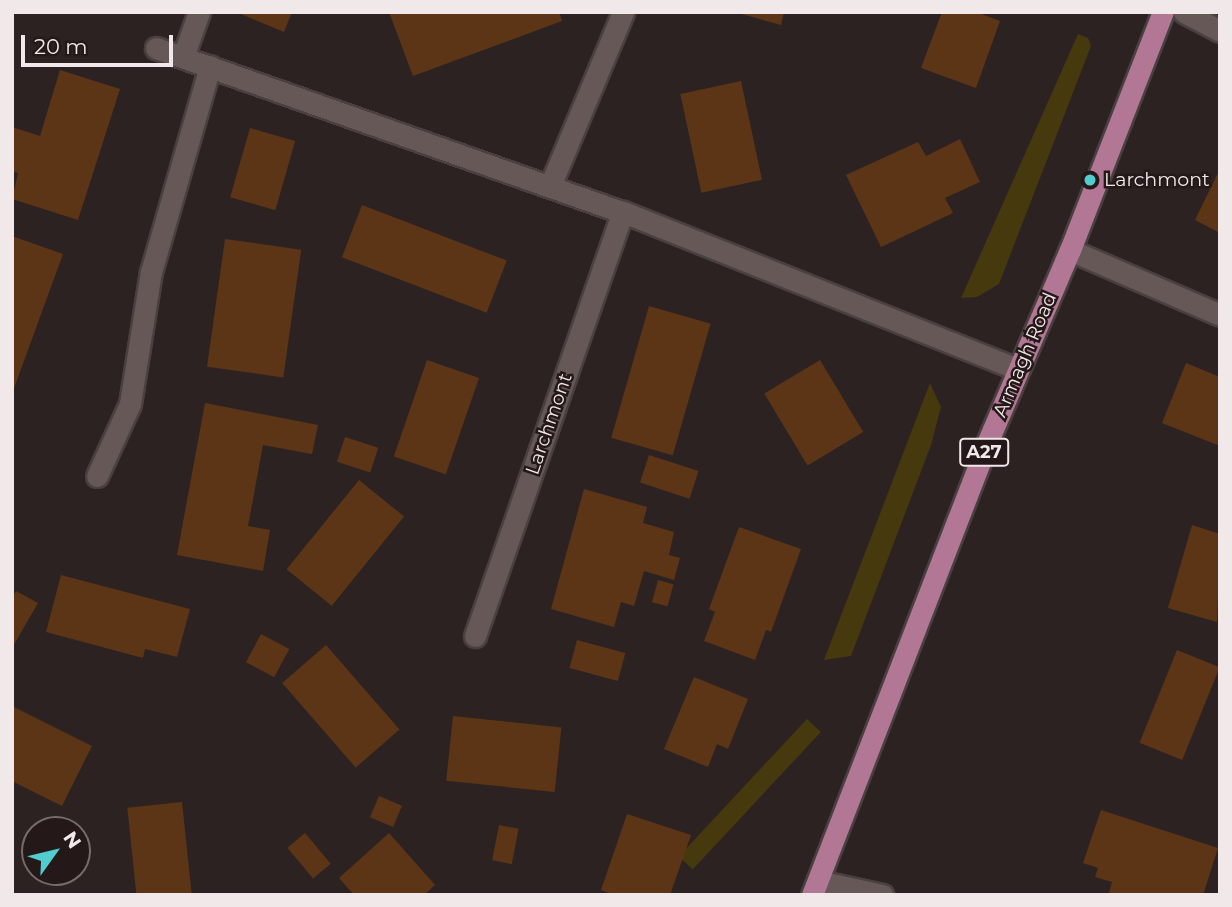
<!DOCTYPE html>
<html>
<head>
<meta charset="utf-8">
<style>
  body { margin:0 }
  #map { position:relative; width:1232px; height:907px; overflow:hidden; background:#2d2222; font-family:Montserrat,sans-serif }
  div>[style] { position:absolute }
  .green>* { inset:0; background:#46390d; transform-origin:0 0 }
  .building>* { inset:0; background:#5c3516; transform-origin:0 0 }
  .roads { filter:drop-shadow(2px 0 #4a4040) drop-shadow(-2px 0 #4a4040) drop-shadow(0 2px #4a4040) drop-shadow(0 -2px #4a4040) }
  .lane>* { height:21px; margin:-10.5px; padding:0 10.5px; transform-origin:10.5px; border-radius:10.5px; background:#655857 }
  .street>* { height:21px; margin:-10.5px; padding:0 10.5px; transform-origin:10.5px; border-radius:10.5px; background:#655857 }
  .primary>* { height:21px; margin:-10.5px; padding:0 10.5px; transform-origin:10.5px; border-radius:10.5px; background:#b27794 }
  .dots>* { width:19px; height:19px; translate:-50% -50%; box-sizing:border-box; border:4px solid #241918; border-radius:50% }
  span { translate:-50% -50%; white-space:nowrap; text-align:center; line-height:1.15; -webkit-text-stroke:5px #241918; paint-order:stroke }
  .shield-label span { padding:2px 5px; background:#241918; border:2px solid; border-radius:5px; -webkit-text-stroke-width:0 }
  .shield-label { font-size:18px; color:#f1e9e9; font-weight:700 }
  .poi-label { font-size:19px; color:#f1e9e9 }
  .left { translate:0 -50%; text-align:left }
  .street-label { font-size:19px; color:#f1e9e9 }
  .frame { position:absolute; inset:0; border:14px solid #f1e9e9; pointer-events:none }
  .north { position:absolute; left:21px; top:816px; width:70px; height:70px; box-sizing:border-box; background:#241918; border:2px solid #766c6c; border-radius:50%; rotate:56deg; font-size:19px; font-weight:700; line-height:28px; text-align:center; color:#f1e9e9 }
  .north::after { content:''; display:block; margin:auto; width:24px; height:32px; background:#52cdcd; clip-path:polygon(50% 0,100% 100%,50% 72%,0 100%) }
  .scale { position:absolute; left:21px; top:35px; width:152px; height:32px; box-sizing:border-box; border:4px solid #f1e9e9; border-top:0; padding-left:9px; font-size:21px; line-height:24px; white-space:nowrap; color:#f1e9e9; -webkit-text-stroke:5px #241918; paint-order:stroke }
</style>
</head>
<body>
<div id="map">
  <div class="green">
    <div style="clip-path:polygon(1078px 34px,1088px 38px,1091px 46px,999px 284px,977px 297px,961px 298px)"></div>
    <div style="clip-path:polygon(930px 383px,941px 407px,931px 445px,851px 656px,824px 660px)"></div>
    <div style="left:807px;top:719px;width:19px;height:188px;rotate:43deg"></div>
  </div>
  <div class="building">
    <div style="clip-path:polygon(236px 12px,292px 12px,284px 32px)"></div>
    <div style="clip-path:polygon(389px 12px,559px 12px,562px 21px,413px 76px)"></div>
    <div style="clip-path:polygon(734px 12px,784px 12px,781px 25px)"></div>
    <div style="clip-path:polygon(942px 12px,976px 12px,1000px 21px,976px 88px,921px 68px)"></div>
    <div style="clip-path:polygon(60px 70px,120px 89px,78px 220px,12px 199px,18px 173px,12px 171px,12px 127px,40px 136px)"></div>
    <div style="left:741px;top:81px;width:101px;height:62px;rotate:78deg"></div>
    <div style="left:250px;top:128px;width:47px;height:72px;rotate:16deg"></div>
    <div style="clip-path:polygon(960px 139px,980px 182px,945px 198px,953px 213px,881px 247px,846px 175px,918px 142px,926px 156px)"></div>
    <div style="clip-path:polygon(1220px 169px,1220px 233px,1195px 220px)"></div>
    <div style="left:362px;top:205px;width:155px;height:56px;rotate:21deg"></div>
    <div style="clip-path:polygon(12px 236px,63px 254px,13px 391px,12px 391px)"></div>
    <div style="left:225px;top:239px;width:77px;height:129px;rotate:8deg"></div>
    <div style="left:649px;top:306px;width:64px;height:137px;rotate:16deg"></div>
    <div style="left:427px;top:360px;width:55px;height:102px;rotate:19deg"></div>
    <div style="left:820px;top:360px;width:84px;height:65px;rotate:59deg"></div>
    <div style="clip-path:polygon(1186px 363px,1220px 377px,1220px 446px,1162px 423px)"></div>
    <div style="clip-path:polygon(205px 403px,318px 425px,312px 454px,263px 445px,248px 526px,270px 530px,263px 571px,177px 555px)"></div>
    <div style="left:345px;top:437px;width:35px;height:26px;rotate:18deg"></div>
    <div style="left:649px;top:455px;width:52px;height:29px;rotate:18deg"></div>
    <div style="left:359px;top:480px;width:58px;height:115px;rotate:39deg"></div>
    <div style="clip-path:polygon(584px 489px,647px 507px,643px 523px,674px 532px,669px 555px,680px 558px,674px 580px,644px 571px,634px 606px,621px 602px,614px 627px,551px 609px)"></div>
    <div style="clip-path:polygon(1192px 525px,1220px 534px,1217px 622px,1168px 608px)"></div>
    <div style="clip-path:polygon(739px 527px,801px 549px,771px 632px,766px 630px,755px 660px,704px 641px,715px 612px,709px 609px)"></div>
    <div style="clip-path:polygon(61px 575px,190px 609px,177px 657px,145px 649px,143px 658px,46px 632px)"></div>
    <div style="left:658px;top:580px;width:16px;height:23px;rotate:15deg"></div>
    <div style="clip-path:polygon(16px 591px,38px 603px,12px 648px,12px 598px)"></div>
    <div style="left:261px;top:634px;width:32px;height:32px;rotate:28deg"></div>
    <div style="left:577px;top:640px;width:50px;height:29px;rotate:15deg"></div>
    <div style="left:326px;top:645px;width:112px;height:58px;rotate:49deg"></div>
    <div style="left:1177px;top:650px;width:46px;height:100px;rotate:22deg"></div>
    <div style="clip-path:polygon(694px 677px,748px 699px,728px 749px,717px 744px,708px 767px,664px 749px)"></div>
    <div style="clip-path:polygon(12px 706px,92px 746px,62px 806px,12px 781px)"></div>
    <div style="left:453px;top:716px;width:109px;height:65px;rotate:6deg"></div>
    <div style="left:379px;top:796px;width:25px;height:23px;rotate:23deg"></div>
    <div style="left:182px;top:802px;width:93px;height:55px;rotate:84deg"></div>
    <div style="clip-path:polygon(1101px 810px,1218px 848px,1203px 895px,1109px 893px,1112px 882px,1095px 877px,1098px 868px,1083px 863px)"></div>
    <div style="clip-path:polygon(627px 814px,691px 835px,670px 895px,614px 895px,601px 890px)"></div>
    <div style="left:499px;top:825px;width:20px;height:36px;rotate:11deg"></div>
    <div style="left:305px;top:833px;width:40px;height:23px;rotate:50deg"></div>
    <div style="clip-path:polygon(389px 833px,435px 885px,424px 895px,354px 895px,339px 878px)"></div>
  </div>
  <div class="roads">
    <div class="lane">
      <div style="left:1184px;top:12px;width:41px;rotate:27.8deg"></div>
      <div style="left:818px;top:881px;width:66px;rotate:12.3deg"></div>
    </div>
    <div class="street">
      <div style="left:156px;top:48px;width:495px;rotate:19.4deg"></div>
      <div style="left:623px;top:212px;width:424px;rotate:21.7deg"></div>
      <div style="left:183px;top:57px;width:48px;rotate:-70.4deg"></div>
      <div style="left:550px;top:186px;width:189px;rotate:-67.2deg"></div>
      <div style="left:1070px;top:250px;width:163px;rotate:23.4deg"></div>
      <div style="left:97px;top:476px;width:79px;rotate:-65.4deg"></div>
      <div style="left:130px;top:404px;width:134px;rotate:-81deg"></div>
      <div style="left:151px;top:272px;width:214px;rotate:-74deg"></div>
      <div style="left:475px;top:636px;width:449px;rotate:-70.8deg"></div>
    </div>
    <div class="primary">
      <div style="left:812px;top:895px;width:487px;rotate:-68.8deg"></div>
      <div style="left:988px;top:441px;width:208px;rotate:-66.8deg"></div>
      <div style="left:1070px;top:250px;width:256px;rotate:-68.7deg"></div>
    </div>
  </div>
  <div class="dots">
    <div style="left:1090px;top:180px;background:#52cdcd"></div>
  </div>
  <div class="shield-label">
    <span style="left:984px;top:452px">A27</span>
  </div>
  <div class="poi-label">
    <span class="left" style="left:1104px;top:180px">Larchmont</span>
  </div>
  <div class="street-label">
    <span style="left:1025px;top:355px;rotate:-67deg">Armagh Road</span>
    <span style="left:549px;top:424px;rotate:-71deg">Larchmont</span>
  </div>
  <div class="frame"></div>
  <div class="north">N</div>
  <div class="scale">20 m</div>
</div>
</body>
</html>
